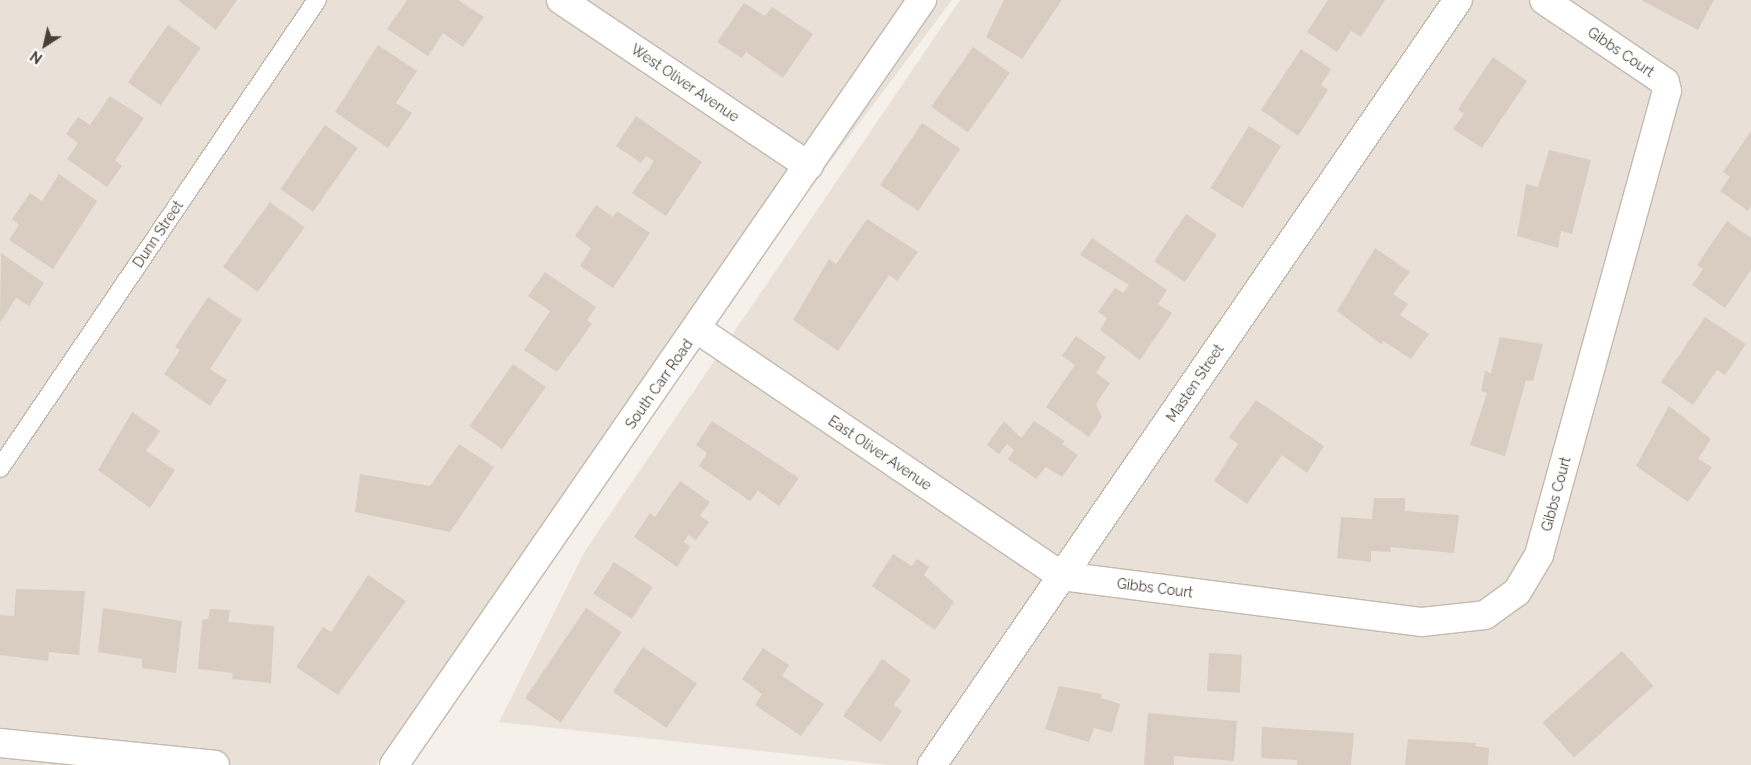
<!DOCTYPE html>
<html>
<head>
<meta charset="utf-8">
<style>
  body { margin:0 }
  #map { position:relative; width:1751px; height:765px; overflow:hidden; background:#f5f0e9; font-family:Raleway,sans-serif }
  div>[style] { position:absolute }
  .residential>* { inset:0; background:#e9e1d7 }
  .building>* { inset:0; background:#d9cdc1; transform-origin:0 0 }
  .roads { filter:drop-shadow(1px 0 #c3b9ae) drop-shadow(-1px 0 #c3b9ae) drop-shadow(0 1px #c3b9ae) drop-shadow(0 -1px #c3b9ae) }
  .service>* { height:18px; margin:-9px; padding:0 9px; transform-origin:9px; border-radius:9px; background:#fff }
  .minor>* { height:28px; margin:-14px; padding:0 14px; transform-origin:14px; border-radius:14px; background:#fff }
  span { translate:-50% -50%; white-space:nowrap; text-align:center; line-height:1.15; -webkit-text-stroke:4.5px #fff; paint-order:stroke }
  .street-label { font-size:14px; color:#484037 }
  .north { position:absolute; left:20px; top:20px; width:50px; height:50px; -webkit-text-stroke:4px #fff; paint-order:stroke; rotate:215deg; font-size:14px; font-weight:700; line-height:20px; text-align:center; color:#484037 }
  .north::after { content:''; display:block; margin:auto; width:18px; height:22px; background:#484037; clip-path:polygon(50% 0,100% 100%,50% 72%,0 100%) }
</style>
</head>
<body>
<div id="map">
  <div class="residential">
    <div style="clip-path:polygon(0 0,952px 0,376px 765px,0 765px)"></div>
    <div style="clip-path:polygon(960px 0,1751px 0,1751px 765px,888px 765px,499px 722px,585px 551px)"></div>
  </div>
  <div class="building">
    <div style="clip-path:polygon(178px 0,237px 0,216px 30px)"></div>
    <div style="clip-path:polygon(407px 0,458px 0,484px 17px,463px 47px,443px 33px,428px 56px,387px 29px)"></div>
    <div style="clip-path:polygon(1004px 0,1062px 0,1022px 59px,986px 37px)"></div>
    <div style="clip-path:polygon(1328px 0,1385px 0,1361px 37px,1351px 31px,1337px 52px,1307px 32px)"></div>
    <div style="clip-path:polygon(1641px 0,1714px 0,1698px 30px)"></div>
    <div style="clip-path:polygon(744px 3px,765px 16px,772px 7px,813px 34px,783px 78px,746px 52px,742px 58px,717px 42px)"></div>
    <div style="left:168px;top:25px;width:40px;height:70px;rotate:35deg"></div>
    <div style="clip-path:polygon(378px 45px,417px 71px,396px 103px,412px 113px,388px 148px,335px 112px)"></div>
    <div style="left:973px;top:47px;width:45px;height:73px;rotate:35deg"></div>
    <div style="clip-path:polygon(1301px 49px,1331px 69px,1321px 85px,1328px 90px,1298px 136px,1261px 110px)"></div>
    <div style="clip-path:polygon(1493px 57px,1527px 81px,1482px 148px,1453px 129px,1464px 114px,1458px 109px)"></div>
    <div style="clip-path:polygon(110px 96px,144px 118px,115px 160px,122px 166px,107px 187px,67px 159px,78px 143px,66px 134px,78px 117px,90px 125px)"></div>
    <div style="clip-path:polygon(636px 116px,702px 162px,666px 216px,632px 193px,654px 161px,646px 156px,641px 163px,616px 146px)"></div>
    <div style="left:922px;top:123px;width:46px;height:75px;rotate:34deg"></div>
    <div style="left:325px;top:125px;width:40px;height:78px;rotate:35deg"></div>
    <div style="left:1249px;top:126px;width:38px;height:73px;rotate:32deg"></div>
    <div style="clip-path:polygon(1751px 131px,1751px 206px,1748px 211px,1720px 191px,1730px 177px,1723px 172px)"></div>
    <div style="clip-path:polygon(1549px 150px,1591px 160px,1572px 234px,1561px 231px,1558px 248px,1517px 236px,1526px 184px,1538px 187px)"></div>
    <div style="clip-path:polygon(59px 174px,97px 201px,53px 269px,9px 240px,19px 225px,12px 219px,30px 193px,42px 201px)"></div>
    <div style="left:270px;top:202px;width:43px;height:80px;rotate:36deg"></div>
    <div style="clip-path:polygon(596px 205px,613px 217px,617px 211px,650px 233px,613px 288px,580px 266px,591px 248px,575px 236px)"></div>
    <div style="left:1186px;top:214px;width:37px;height:57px;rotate:34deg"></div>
    <div style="clip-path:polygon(867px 219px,918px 252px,897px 281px,889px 275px,838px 351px,793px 320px,829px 259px,836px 264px)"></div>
    <div style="clip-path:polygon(1727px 221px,1751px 238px,1751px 270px,1725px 308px,1692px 285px,1703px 269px,1697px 265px)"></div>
    <div style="clip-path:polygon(1092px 238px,1167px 290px,1158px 304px,1172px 313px,1140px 360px,1100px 330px,1107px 318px,1098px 312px,1115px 288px,1123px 293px,1129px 285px,1080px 255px)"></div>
    <div style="clip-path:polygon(1375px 248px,1410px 272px,1393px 294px,1408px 304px,1400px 315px,1429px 334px,1411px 359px,1383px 341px,1381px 344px,1337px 311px)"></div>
    <div style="clip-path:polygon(1px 253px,44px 283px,29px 306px,16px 298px,0 323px)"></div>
    <div style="clip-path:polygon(545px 272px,596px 307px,587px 320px,592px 324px,557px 372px,524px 350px,550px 311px,528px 296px)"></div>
    <div style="clip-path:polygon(208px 297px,242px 320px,210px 369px,227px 380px,210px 406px,164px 374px,180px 350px,175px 347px)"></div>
    <div style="clip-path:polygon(1705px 317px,1746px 344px,1725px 375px,1717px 370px,1693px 405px,1661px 382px)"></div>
    <div style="clip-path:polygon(1076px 336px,1106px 357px,1096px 373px,1110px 383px,1096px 404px,1102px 417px,1089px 437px,1046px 407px,1075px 365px,1062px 356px)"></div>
    <div style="clip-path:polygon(1500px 337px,1543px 344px,1533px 381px,1526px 380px,1505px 456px,1470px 445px,1487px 393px,1481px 391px,1485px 371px,1491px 373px)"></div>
    <div style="left:513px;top:364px;width:40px;height:76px;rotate:35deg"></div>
    <div style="clip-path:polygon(1256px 400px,1324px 446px,1307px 473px,1282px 455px,1247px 504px,1214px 481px,1238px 444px,1229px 437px)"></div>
    <div style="clip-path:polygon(1669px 406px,1711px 439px,1698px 459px,1712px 467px,1688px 502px,1636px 466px)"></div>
    <div style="clip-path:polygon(132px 412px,160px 431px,146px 451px,175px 470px,150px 508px,98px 470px)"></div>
    <div style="clip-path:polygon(712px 421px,799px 478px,779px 506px,758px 491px,750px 501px,699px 466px,707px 453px,696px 445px)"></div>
    <div style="clip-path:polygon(1004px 421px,1021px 438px,1034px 421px,1065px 441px,1062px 444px,1078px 455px,1062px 477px,1046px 467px,1036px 479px,1008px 459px,1014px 450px,1007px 444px,999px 454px,987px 445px)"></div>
    <div style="clip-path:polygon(459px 444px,494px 467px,450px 532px,355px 512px,360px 474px,430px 486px)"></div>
    <div style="clip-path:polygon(680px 481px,710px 502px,700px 516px,709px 522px,696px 540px,688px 535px,684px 542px,690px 547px,677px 567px,634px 537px,650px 513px,655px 517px)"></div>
    <div style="clip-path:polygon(1374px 498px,1405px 498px,1405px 511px,1459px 515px,1454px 553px,1390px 547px,1391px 552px,1371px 551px,1371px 562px,1337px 558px,1341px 517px,1372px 519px)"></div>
    <div style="clip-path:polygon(893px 554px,912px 566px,917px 559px,929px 567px,924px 575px,954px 602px,935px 630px,872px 586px)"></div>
    <div style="left:614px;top:562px;width:46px;height:38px;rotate:33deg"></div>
    <div style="clip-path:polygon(368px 575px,406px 601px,338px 695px,296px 667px,323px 627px,331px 632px)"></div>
    <div style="clip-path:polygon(16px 589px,85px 591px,79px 655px,49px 652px,48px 661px,0 655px,0 615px,14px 616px)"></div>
    <div style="clip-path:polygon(103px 608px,182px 621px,176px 673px,142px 668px,142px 659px,98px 652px)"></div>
    <div style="left:586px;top:608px;width:43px;height:109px;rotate:34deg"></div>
    <div style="clip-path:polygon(210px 609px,230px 610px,228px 622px,274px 626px,271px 683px,232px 679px,233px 673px,198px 669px,202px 620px,208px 619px)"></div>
    <div style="left:643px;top:647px;width:65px;height:54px;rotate:34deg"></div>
    <div style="clip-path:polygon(763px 648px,789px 665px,782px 676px,824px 704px,801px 736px,755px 705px,762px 694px,742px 679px)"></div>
    <div style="left:1622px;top:651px;width:47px;height:107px;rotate:48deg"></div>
    <div style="left:1209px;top:653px;width:33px;height:38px;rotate:3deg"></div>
    <div style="clip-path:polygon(882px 659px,911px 680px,894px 705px,902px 711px,881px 742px,843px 716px)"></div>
    <div style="clip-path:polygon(1059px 686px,1102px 694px,1101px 698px,1120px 704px,1112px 733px,1094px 728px,1089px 742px,1045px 729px)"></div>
    <div style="clip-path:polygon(1148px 713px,1237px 721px,1234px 761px,1174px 756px,1174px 765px,1144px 765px)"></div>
    <div style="clip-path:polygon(1262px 727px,1354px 733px,1351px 765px,1297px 765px,1297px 760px,1261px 758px)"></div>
    <div style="clip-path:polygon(1408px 739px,1476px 743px,1475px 746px,1489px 748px,1488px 765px,1405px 765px)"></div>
  </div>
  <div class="roads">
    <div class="service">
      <div style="left:0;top:468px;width:565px;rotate:-55.89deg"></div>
    </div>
    <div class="minor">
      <div style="left:561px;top:0;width:298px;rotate:33.8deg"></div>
      <div style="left:697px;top:329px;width:441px;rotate:34.1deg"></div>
      <div style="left:1062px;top:576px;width:363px;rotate:7.3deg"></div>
      <div style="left:1422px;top:622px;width:63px;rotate:-6.3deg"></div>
      <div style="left:1485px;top:615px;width:39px;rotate:-36deg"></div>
      <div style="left:1517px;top:592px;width:43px;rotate:-59.3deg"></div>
      <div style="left:1539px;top:555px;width:481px;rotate:-74.6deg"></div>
      <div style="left:1667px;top:91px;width:9px;rotate:-103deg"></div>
      <div style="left:1665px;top:82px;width:146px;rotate:-145.9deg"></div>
      <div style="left:0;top:743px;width:216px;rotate:5.8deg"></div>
      <div style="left:394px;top:765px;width:930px;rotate:-55.39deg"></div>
      <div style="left:932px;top:765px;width:928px;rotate:-55.49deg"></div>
    </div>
  </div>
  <div class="street-label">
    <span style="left:1621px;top:52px;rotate:34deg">Gibbs Court</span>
    <span style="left:685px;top:83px;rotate:34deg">West Oliver Avenue</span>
    <span style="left:158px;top:234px;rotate:-56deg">Dunn Street</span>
    <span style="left:1195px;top:383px;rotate:-56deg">Masten Street</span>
    <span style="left:659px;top:384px;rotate:-55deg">South Carr Road</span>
    <span style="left:880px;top:453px;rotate:34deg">East Oliver Avenue</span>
    <span style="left:1556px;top:494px;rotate:-75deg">Gibbs Court</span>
    <span style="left:1155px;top:588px;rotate:7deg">Gibbs Court</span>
  </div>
  <div class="north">N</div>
</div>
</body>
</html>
